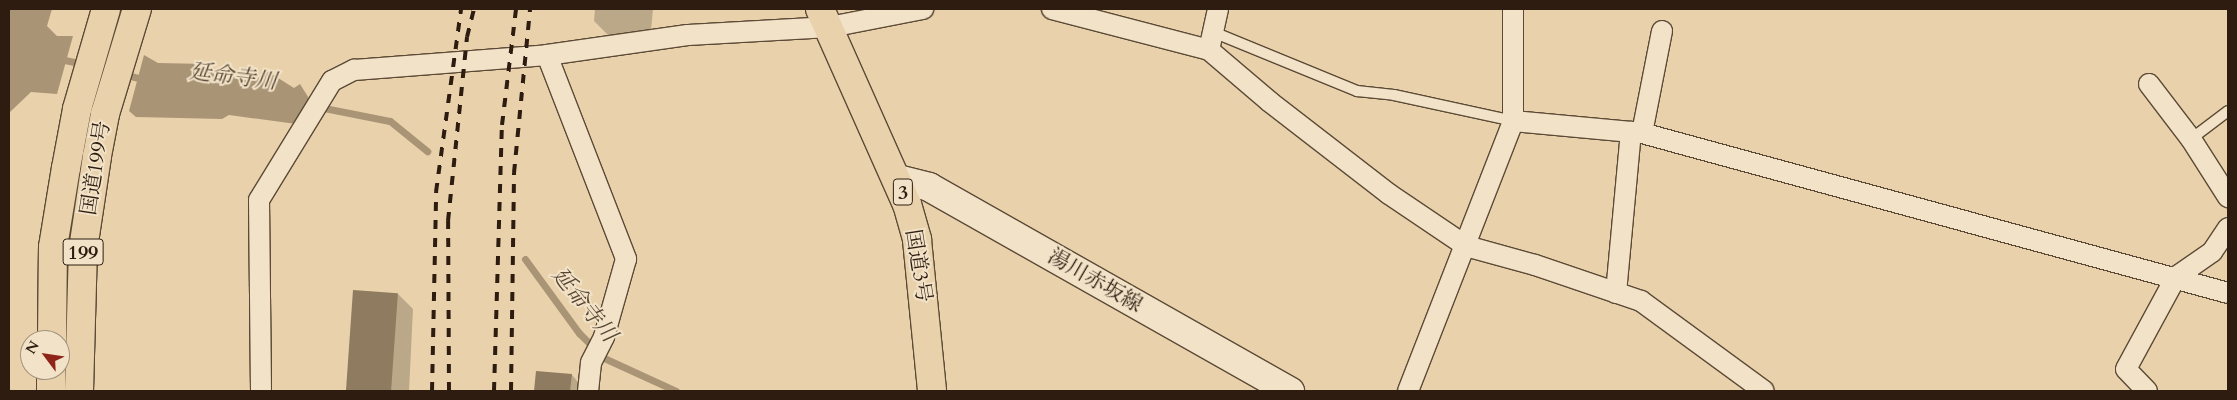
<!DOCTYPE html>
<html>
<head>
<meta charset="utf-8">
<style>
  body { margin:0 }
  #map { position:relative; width:2237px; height:400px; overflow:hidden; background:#e9d2ab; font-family:Cardo,"Noto Serif JP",serif }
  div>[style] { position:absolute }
  .water>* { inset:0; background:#a99476 }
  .shadow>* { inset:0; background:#0003 }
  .stream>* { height:7px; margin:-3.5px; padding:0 3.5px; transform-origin:3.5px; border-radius:3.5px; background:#a99476 }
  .building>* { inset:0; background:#8f7b60; transform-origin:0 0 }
  .roads { filter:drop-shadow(1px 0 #5c4a36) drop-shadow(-1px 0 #5c4a36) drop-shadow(0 1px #5c4a36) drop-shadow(0 -1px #5c4a36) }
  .service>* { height:10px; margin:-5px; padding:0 5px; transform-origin:5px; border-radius:5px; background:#f1e2c8 }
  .minor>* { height:20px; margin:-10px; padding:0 10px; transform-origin:10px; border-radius:10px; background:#f1e2c8 }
  .secondary>* { height:28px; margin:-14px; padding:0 14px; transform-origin:14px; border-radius:14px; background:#f1e2c8 }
  .trunk>* { height:28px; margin:-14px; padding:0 14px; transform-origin:14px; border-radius:14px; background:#e9d2ab }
  .rail>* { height:4px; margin-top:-2px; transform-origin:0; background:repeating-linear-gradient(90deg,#2d1c0f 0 9px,transparent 0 18px) }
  span { translate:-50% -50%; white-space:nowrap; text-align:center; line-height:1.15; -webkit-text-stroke:4px #f1e2c8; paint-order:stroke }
  .shield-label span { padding:1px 4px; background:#f1e2c8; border:1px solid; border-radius:4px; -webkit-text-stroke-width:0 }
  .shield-label { font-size:20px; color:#2d1c0f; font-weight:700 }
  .street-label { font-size:21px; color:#2d1c0f }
  .water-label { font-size:22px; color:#584633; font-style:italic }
  .frame { position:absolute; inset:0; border:10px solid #2d1c0f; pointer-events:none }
  .north { position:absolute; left:20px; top:330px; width:50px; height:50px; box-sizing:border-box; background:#f1e2c8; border:1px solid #a3937e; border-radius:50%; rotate:301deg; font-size:14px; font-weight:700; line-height:20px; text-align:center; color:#2d1c0f }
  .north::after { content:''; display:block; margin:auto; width:18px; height:22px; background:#8f2418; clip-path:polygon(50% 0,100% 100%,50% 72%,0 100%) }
</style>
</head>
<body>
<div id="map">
  <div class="water">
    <div style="clip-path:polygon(9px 9px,52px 9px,47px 26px,57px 36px,73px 36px,57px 94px,31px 92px,9px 113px)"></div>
    <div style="clip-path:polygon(144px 55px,158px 63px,207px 64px,206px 70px,234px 77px,256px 80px,267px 71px,294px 88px,300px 84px,310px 100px,296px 124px,229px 115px,222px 119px,136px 117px,129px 111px)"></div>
  </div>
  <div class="shadow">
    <div style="clip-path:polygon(595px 9px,653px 9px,650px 40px,609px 36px,594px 21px)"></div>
    <div style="clip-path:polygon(354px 292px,398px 294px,413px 309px,409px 391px,349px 391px)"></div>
    <div style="clip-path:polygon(537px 372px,572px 375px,579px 383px,579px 391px,535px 391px)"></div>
  </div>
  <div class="stream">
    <div style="left:60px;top:59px;width:24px;rotate:12deg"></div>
    <div style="left:123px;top:74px;width:24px;rotate:15deg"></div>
    <div style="left:319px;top:107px;width:72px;rotate:11.2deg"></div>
    <div style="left:390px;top:121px;width:48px;rotate:39deg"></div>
    <div style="left:525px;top:259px;width:92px;rotate:53.9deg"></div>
    <div style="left:579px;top:333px;width:35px;rotate:45deg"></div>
    <div style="left:604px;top:358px;width:79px;rotate:24.6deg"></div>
  </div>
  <div class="building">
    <div style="left:353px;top:290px;width:45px;height:101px;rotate:4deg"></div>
    <div style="clip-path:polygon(536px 371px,572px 374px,570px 391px,534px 391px)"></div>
  </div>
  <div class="roads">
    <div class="service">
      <div style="left:1213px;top:32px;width:156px;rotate:22.3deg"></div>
      <div style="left:1357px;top:91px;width:37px;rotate:6deg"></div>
      <div style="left:1394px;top:95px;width:122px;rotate:12.3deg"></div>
      <div style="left:2191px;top:139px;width:46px;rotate:-37.1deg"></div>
    </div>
    <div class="minor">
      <div style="left:1052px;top:9px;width:162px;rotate:14.6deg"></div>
      <div style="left:1209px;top:50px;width:80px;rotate:40.4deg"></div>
      <div style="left:1270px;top:102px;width:150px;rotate:37.7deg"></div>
      <div style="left:1389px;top:194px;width:93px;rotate:34deg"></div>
      <div style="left:1466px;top:246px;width:72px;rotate:15.4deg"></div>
      <div style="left:1535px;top:265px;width:112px;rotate:18.8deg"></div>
      <div style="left:1641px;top:301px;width:152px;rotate:36.2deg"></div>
      <div style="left:1209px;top:50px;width:42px;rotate:-77.6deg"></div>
      <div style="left:547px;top:55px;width:219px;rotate:68.8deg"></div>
      <div style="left:626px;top:259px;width:81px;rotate:105.8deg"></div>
      <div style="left:604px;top:337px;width:29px;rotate:117deg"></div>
      <div style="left:591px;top:363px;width:28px;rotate:96deg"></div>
      <div style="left:2149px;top:84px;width:69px;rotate:52.6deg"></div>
      <div style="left:2191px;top:139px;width:69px;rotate:57.5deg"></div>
      <div style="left:1513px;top:121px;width:130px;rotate:5.3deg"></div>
      <div style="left:1642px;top:133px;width:607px;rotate:15.27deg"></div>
      <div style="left:1642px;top:133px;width:104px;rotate:-78.9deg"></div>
      <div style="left:1616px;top:293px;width:162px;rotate:-84.7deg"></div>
      <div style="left:261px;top:391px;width:191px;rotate:-90.6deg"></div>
      <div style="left:259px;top:200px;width:140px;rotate:-58.5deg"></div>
      <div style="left:332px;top:81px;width:25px;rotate:-27deg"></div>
      <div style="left:354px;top:70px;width:194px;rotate:-4.4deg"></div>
      <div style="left:547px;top:55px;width:142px;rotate:-8.1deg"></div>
      <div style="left:688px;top:35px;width:142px;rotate:-3.2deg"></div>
      <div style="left:830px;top:27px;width:95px;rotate:-11deg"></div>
      <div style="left:1408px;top:391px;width:290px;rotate:-68.7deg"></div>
      <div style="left:1513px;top:121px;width:112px;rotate:-90deg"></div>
      <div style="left:2147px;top:391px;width:30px;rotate:-134deg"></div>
      <div style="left:2126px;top:369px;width:105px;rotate:-61.5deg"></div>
      <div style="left:2176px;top:277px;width:44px;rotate:-34.8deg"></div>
      <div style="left:2212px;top:252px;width:29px;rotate:-56deg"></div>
    </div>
    <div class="secondary">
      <div style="left:898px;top:179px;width:32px;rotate:14deg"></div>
      <div style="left:929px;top:187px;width:415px;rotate:29.5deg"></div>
    </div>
    <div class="trunk">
      <div style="left:820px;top:9px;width:214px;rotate:66deg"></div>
      <div style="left:907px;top:204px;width:37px;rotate:74deg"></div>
      <div style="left:917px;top:240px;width:152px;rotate:84.3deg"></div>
      <div style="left:52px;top:340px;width:93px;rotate:-89.4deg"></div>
      <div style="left:53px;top:247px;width:80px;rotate:-80.7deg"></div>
      <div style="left:66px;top:168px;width:60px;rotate:-79.4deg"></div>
      <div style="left:77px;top:109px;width:104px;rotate:-73.8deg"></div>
      <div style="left:51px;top:391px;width:21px;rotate:-90deg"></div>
      <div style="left:79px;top:391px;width:142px;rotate:-88.4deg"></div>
      <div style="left:83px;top:249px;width:94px;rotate:-81.4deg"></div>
      <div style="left:97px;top:156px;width:43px;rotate:-79.2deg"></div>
      <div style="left:105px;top:114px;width:110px;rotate:-73.1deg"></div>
    </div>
  </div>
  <div class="rail">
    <div style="left:432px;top:391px;width:199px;rotate:-88.8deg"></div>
    <div style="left:436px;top:192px;width:185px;rotate:-82.2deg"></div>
    <div style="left:449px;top:391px;width:170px;rotate:-90.3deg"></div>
    <div style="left:448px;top:221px;width:185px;rotate:-84.1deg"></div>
    <div style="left:467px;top:37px;width:29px;rotate:-76deg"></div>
    <div style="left:494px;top:391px;width:266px;rotate:-88.3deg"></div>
    <div style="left:502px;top:125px;width:117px;rotate:-83.1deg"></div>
    <div style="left:511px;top:391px;width:218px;rotate:-89.2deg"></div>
    <div style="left:514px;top:173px;width:165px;rotate:-84.4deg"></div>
  </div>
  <div class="shield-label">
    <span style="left:903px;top:192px">3</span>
    <span style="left:83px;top:252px">199</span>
  </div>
  <div class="street-label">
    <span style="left:96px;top:168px;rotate:-81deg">国道199号</span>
    <span style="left:918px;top:266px;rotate:81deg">国道3号</span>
    <span style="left:1095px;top:281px;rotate:30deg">湯川赤坂線</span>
  </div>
  <div class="water-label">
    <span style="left:233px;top:77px;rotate:7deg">延命寺川</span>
    <span style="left:584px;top:305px;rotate:51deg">延命寺川</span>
  </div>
  <div class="frame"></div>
  <div class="north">N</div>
</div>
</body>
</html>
